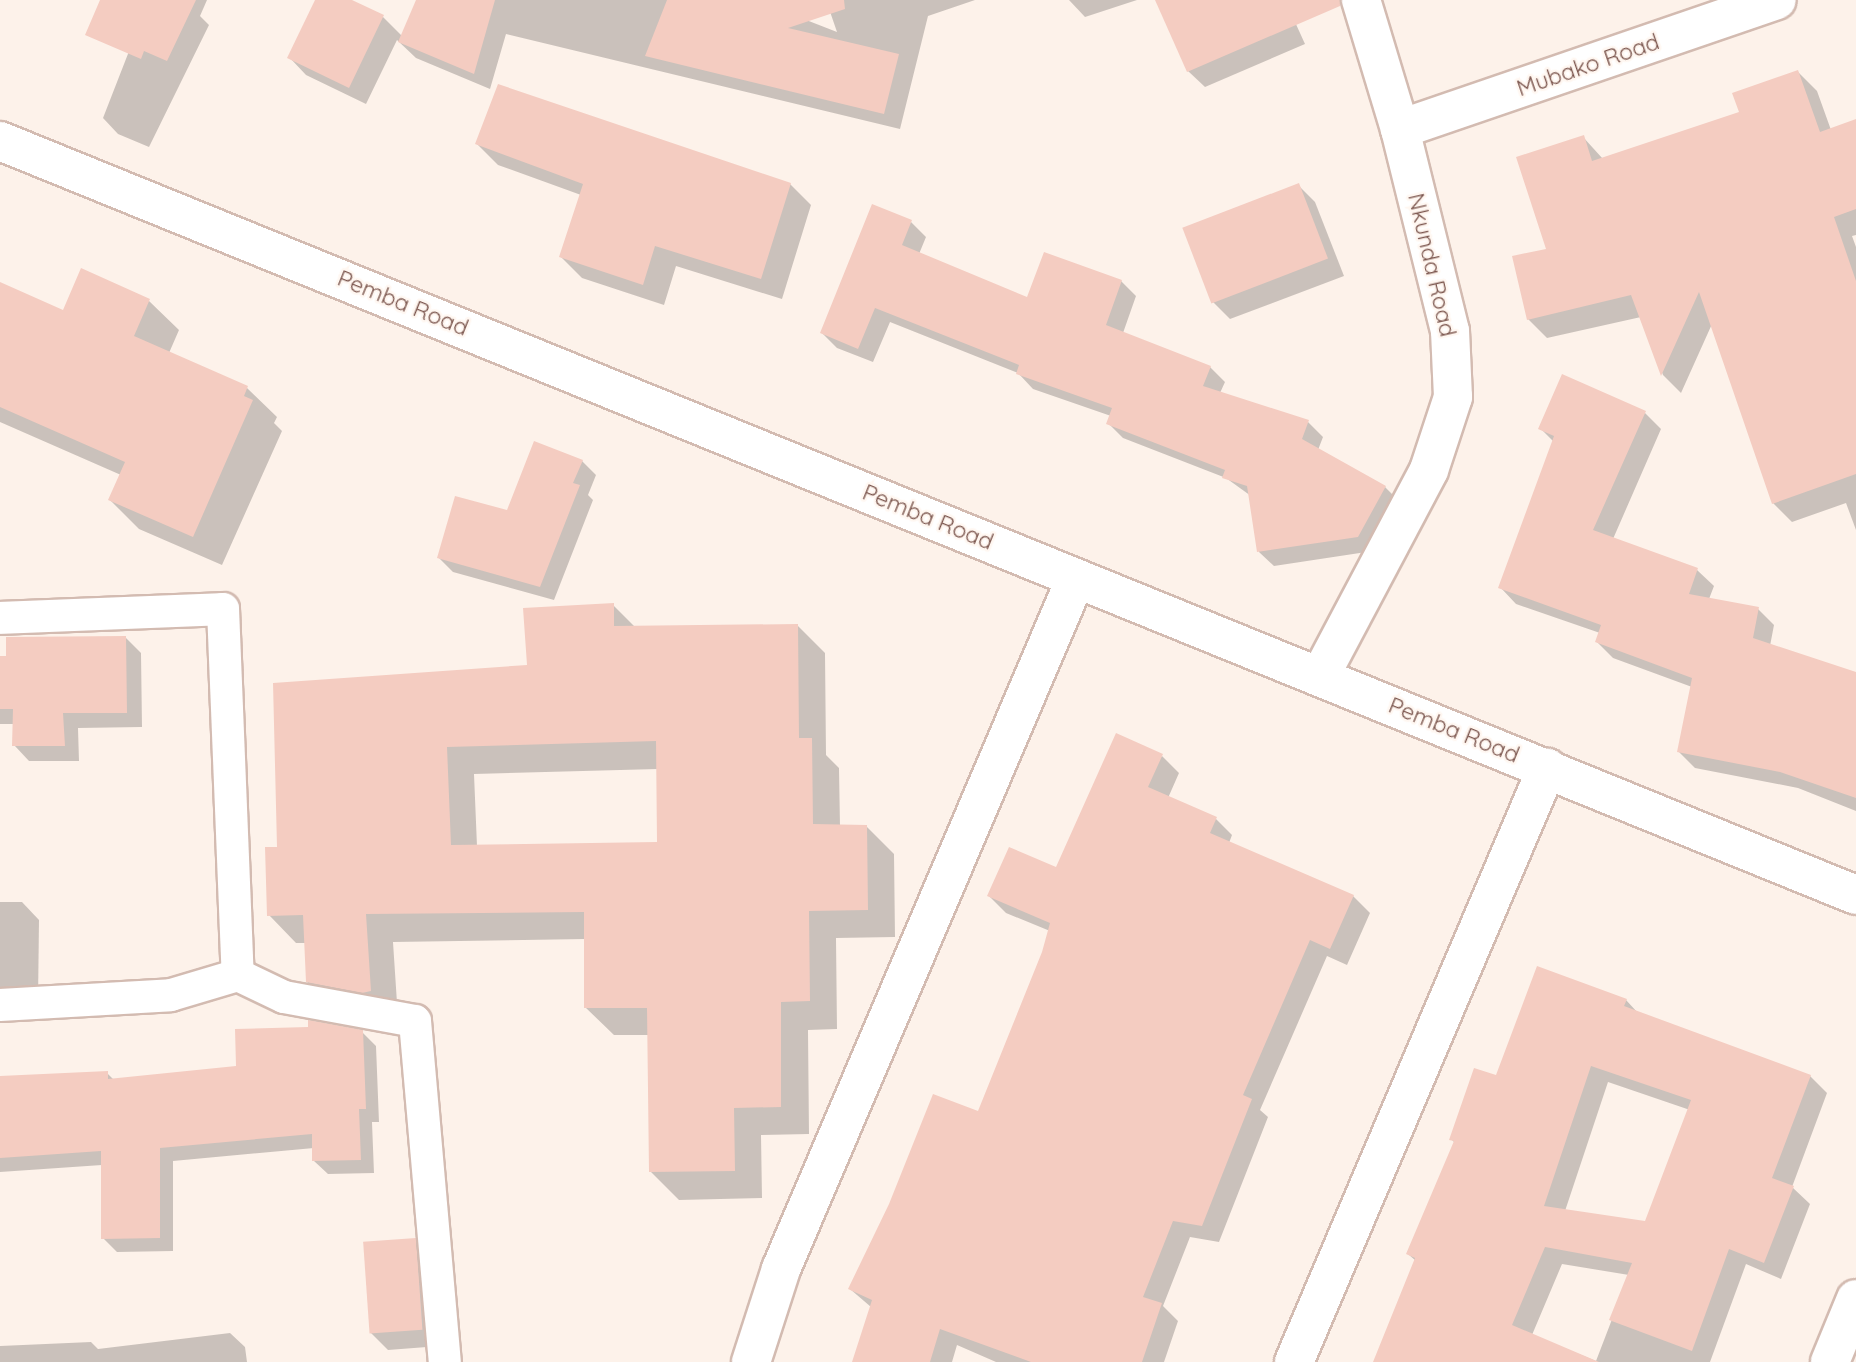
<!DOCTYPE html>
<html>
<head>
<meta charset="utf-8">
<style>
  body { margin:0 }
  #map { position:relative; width:1856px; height:1362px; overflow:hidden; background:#fdf2ea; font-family:Quicksand,sans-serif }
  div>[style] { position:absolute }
  .shadow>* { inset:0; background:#0003 }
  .building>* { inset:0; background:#f4ccc1; transform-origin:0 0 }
  .roads { filter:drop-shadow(2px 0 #d3bbb1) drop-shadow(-2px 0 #d3bbb1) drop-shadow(0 2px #d3bbb1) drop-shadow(0 -2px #d3bbb1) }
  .lane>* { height:32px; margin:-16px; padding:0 16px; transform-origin:16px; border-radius:16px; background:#fff }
  .street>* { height:38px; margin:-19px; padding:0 19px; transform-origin:19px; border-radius:19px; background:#fff }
  .secondary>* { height:38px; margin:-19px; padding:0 19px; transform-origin:19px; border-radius:19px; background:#fff }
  span { translate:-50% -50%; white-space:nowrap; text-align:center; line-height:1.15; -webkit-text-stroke:5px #fff7f1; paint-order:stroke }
  .street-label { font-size:23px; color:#7a544c }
</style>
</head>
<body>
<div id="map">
  <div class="shadow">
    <div style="clip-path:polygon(135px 0,207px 0,200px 16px,209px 25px,149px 147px,118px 134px,103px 118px,147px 5px)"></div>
    <div style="clip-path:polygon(317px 0,348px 0,383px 17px,402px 36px,417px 0,755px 0,837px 32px,826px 0,975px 0,928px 16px,900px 129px,506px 34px,490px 89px,416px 58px,397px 40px,366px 104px,306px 75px,289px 57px)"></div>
    <div style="clip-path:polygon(1069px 0,1137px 0,1085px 17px)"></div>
    <div style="clip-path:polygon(1157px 0,1285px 0,1305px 44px,1205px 87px,1188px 71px)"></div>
    <div style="clip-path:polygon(1798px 72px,1817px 91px,1831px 130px,1856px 130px,1856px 235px,1852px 236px,1856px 247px,1856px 530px,1846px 503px,1792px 522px,1773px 503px,1712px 324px,1681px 393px,1663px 375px,1641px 317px,1547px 338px,1528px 319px,1583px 137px,1603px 159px,1741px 113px)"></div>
    <div style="clip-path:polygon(477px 144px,790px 184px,811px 205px,782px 299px,676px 266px,664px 305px,582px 278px,561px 257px,581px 195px,498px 165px)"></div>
    <div style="clip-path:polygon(1298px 185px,1315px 202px,1344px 276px,1230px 319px,1213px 302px)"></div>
    <div style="clip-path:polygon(911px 222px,926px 237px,919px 254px,1029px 300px,1121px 281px,1136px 296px,1123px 333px,1210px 367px,1225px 382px,1220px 393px,1308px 422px,1323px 437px,1318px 450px,1385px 487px,1400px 502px,1373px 551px,1274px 566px,1259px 552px,1251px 496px,1226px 478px,1123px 438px,1108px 423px,1111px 416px,1033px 389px,1018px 373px,890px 322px,873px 362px,837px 348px,822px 333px)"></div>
    <div style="clip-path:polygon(82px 271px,149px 301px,179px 330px,169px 353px,247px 388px,277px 417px,274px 423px,282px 431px,222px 565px,139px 529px,110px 500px,121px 475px,0 422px,0 284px,64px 312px)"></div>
    <div style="clip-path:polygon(1645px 413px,1661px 429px,1613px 539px,1697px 570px,1714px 586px,1709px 599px,1758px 609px,1774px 625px,1770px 646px,1856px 674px,1856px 811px,1798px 788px,1695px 768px,1679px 752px,1692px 687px,1613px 658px,1597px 642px,1600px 633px,1516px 604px,1500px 587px,1554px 442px,1540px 428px)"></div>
    <div style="clip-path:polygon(582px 461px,596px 475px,588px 495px,593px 500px,554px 600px,453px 572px,439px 558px)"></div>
    <div style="clip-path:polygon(evenodd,613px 605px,636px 628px,797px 625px,825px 653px,826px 755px,839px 768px,840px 826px,866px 826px,894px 854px,895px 937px,836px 938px,837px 1029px,808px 1030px,809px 1134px,761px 1135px,762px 1198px,679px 1200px,651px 1172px,649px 1035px,614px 1035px,586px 1008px,586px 939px,393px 942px,398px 1018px,335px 1010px,307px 982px,306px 943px,296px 943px,269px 915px,279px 849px,613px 605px,658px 769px,659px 844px,477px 846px,474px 774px,658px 769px)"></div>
    <div style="clip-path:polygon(125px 637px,141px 653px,142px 727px,78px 728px,79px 761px,29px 761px,14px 745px,14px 724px,0 724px,0 658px)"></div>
    <div style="clip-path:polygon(1162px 756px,1179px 773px,1168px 798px,1216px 819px,1232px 835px,1229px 843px,1353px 896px,1370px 913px,1347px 965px,1327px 956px,1260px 1110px,1268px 1117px,1219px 1242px,1190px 1237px,1163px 1306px,1178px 1321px,1164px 1362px,996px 1362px,957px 1345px,952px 1362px,854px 1362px,871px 1307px,850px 1289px,979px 1114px,1044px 952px,1050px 931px,1006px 913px,989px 896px,1057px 869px)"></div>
    <div style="clip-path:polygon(0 902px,22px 902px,39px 920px,38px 1002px,0 1002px)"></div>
    <div style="clip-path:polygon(evenodd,1626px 1000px,1638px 1013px,1810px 1076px,1827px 1093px,1792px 1187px,1810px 1204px,1781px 1279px,1746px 1264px,1710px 1362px,1375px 1362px,1416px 1261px,1408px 1254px,1455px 1143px,1451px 1139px,1497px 1077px,1626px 1000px,1608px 1082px,1690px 1110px,1646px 1223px,1565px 1211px,1608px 1082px,1626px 1000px,1562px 1264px,1629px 1275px,1596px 1361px,1532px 1335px,1562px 1264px)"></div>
    <div style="clip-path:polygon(362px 1032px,376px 1046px,379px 1122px,372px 1122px,374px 1173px,328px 1174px,314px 1161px,314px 1148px,173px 1161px,173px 1251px,117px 1252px,103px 1238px,102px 1165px,0 1172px,0 1078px,107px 1073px,114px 1080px,238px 1068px)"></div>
    <div style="clip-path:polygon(415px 1239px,432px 1257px,440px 1346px,388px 1350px,371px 1333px)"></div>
    <div style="clip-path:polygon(230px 1333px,245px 1347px,247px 1362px,0 1362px,0 1346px,91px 1342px,98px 1349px)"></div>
  </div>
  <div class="building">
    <div style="clip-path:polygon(100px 0,196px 0,167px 61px,144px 51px,141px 59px,85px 35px)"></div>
    <div style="clip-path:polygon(315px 0,352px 0,384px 15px,349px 88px,287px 58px)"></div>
    <div style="clip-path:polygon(416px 0,495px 0,474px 74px,398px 42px)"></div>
    <div style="clip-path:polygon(667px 0,844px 0,845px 9px,788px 28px,899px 54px,884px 114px,645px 56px)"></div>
    <div style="clip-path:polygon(1155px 0,1340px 0,1340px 6px,1187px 72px)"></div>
    <div style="clip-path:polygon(1798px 70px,1820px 132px,1856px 119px,1856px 209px,1834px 217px,1856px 281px,1856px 474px,1772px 504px,1699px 292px,1661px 376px,1631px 295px,1527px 320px,1512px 256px,1546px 249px,1516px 157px,1584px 135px,1592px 161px,1739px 112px,1732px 93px)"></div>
    <div style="clip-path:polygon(498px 84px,791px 183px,761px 279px,655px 246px,643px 285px,559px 257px,583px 184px,475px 144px)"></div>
    <div style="left:1299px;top:183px;width:81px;height:125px;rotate:69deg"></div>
    <div style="clip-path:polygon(872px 204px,912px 220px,902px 245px,1027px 297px,1044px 252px,1122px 280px,1106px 325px,1211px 366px,1203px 386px,1309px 420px,1302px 439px,1386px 486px,1358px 537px,1257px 552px,1247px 486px,1222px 478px,1225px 470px,1106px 424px,1112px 408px,1016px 374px,1019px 365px,875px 308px,858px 349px,820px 333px)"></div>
    <div style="clip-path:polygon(81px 268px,150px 299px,134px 336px,248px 386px,244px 396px,253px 400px,193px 537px,108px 500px,125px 462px,0 407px,0 282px,63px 310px)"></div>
    <div style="clip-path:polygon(1562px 374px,1646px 411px,1593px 530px,1698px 568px,1689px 594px,1759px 607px,1753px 638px,1856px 672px,1856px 798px,1780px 772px,1677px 752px,1692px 678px,1595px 642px,1601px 625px,1498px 588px,1554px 436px,1538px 429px)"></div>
    <div style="clip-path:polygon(534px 441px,583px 460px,573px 483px,580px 485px,540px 587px,437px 558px,455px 496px,507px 510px)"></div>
    <div style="clip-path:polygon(evenodd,614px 603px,614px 626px,798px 624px,799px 738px,812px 738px,813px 824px,867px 825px,868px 910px,809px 911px,810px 1001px,781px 1002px,781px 1107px,734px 1108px,735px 1171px,649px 1172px,647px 1008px,584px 1008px,584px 912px,366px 914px,371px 991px,362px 993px,306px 982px,303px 915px,267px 916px,265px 847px,277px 847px,273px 683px,527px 665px,523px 608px,614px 603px,656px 741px,657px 842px,451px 845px,447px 747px,656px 741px)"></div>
    <div style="clip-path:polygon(126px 636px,127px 713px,63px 713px,65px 746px,12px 746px,13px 709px,0 709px,0 656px,6px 656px,6px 637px)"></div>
    <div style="clip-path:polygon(1116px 733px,1163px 754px,1148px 787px,1217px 817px,1210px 833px,1354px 895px,1330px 949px,1310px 940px,1243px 1095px,1252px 1099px,1202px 1226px,1173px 1221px,1143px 1297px,1162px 1303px,1142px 1362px,1031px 1362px,940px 1329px,930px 1362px,852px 1362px,872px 1300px,848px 1289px,889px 1204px,933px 1094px,978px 1111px,1042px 952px,1050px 923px,987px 896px,1009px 847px,1056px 867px)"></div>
    <div style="clip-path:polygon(evenodd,1537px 966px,1627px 999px,1624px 1006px,1811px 1075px,1772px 1178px,1794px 1186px,1764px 1263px,1729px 1249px,1692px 1351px,1609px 1320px,1632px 1263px,1545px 1247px,1512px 1325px,1599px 1362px,1373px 1362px,1415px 1258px,1406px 1254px,1454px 1141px,1449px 1140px,1474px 1068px,1496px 1075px,1537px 966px,1591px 1066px,1691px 1100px,1645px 1221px,1544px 1206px,1591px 1066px)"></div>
    <div style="clip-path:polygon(308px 1020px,363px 1030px,366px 1109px,359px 1109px,361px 1160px,312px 1161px,312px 1134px,160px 1148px,160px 1238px,101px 1239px,101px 1151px,0 1158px,0 1076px,108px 1071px,108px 1079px,236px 1066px,235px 1029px,308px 1027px)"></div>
    <div style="left:416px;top:1238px;width:92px;height:53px;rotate:86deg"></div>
  </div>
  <div class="roads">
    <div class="lane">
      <div style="left:0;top:618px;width:223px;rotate:-2.3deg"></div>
      <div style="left:223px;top:609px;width:366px;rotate:87.7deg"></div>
      <div style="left:0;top:1005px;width:171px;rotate:-3.3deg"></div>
      <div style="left:171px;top:995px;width:70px;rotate:-16.6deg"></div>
      <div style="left:238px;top:975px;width:51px;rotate:25.6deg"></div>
      <div style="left:284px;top:997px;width:133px;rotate:10.4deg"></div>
      <div style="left:415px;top:1021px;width:342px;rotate:85deg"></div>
    </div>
    <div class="street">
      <div style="left:1400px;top:129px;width:398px;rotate:-18.9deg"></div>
      <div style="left:1320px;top:676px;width:233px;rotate:-62.1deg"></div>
      <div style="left:1429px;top:470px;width:77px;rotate:-71.8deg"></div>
      <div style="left:1453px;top:397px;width:66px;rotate:-92.6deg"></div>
      <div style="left:1450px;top:331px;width:208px;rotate:-103.9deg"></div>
      <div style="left:1400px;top:129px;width:135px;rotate:-106.8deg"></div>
      <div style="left:751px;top:1362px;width:98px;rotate:-72.1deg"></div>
      <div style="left:781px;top:1269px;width:751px;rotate:-66.88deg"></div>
      <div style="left:1294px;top:1362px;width:646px;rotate:-66.93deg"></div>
      <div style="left:1830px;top:1362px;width:68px;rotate:-67.6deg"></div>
    </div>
    <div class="secondary">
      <div style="left:0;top:141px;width:2003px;rotate:22.11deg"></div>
    </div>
  </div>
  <div class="street-label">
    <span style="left:1588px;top:65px;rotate:-19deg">Mubako Road</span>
    <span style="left:1432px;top:265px;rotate:77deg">Nkunda Road</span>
    <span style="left:403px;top:303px;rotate:22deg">Pemba Road</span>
    <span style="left:928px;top:517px;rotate:22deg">Pemba Road</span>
    <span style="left:1454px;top:730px;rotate:22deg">Pemba Road</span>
  </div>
</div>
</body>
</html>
